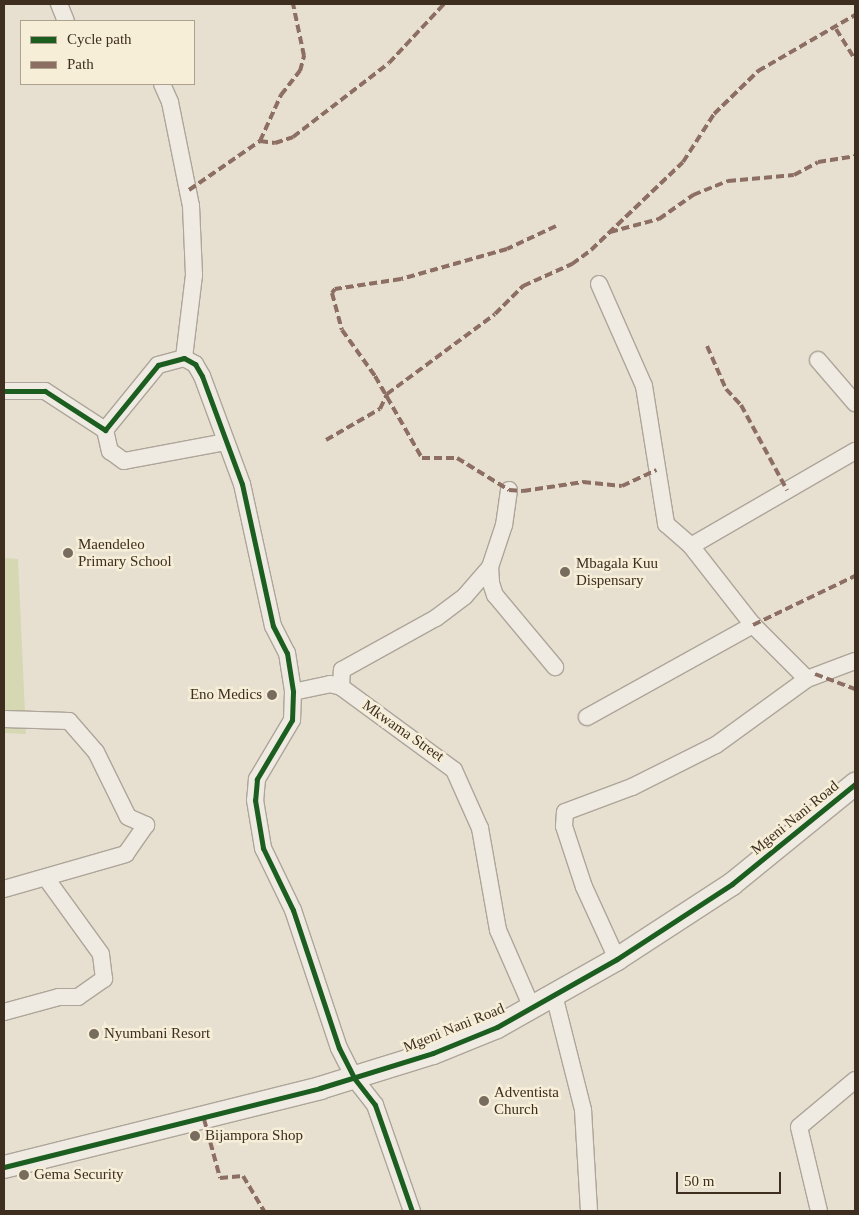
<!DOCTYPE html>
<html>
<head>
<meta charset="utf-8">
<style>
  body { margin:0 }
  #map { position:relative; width:859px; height:1215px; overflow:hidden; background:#e7e0d1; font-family:Georgia,serif }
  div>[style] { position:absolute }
  .green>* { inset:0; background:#d6d7b3 }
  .roads { filter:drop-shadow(1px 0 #ada599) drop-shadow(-1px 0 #ada599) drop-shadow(0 1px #ada599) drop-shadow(0 -1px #ada599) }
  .street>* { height:16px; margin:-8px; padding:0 8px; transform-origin:8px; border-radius:8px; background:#efebe3 }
  .secondary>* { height:22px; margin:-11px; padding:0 11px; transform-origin:11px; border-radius:11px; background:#efebe3 }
  .quiet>* { height:4px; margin-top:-2px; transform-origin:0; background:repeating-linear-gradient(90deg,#8d6e63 0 8px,transparent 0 12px) }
  .cycleway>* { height:5px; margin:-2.5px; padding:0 2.5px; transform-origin:2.5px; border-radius:2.5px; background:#1b5e20 }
  .dots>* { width:14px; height:14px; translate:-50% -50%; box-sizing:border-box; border:2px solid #f7eed8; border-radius:50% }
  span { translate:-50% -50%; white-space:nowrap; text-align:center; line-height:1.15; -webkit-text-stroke:5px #f7eed8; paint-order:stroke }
  .poi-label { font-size:15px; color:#3d2e20 }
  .left { translate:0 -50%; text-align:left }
  .right { translate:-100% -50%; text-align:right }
  .street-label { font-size:15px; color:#3d2e20 }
  .frame { position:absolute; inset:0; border:5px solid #3d2e20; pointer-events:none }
  .legend { position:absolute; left:20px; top:20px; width:175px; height:65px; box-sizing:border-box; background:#f7eed8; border:1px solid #ada18e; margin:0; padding:6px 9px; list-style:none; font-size:15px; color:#3d2e20 }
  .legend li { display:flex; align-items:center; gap:10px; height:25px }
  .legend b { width:25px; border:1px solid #ada18e }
  .scale { position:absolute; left:676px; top:1172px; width:105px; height:22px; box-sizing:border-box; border:2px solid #3d2e20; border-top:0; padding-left:6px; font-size:15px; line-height:18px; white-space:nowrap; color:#3d2e20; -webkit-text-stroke:4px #f7eed8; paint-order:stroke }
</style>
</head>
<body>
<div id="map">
  <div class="green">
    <div style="clip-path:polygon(4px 558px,18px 559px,26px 734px,4px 733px)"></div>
  </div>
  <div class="roads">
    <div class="street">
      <div style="left:59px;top:4px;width:18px;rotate:68deg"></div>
      <div style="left:162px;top:84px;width:20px;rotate:66deg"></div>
      <div style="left:170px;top:102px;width:106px;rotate:78.6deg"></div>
      <div style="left:191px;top:206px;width:69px;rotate:87.5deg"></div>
      <div style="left:194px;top:275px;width:84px;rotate:96.9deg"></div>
      <div style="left:599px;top:284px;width:111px;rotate:66.2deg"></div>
      <div style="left:644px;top:386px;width:140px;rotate:80.9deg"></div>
      <div style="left:666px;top:524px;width:33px;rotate:41deg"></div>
      <div style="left:691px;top:546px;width:100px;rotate:51.9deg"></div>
      <div style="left:753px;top:625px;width:76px;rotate:45deg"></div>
      <div style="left:818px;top:360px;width:57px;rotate:49.3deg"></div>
      <div style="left:4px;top:391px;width:41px"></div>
      <div style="left:45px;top:391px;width:72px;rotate:33deg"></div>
      <div style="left:105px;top:430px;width:84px;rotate:-50.8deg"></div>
      <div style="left:158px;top:365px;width:27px;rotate:-15deg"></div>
      <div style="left:184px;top:358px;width:13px;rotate:29deg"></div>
      <div style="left:195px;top:364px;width:14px;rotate:60deg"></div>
      <div style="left:202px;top:376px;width:115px;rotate:69.7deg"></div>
      <div style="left:242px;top:484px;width:145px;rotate:77.7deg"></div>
      <div style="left:273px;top:626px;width:30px;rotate:63deg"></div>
      <div style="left:287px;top:653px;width:39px;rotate:81deg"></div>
      <div style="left:293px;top:692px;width:28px;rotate:92deg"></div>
      <div style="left:292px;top:720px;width:69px;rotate:120.7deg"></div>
      <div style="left:257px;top:779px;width:21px;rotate:95deg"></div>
      <div style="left:255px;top:800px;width:49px;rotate:80.5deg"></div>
      <div style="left:263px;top:848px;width:69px;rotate:64.2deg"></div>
      <div style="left:293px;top:910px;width:145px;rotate:71.6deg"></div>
      <div style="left:339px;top:1048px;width:34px;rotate:63deg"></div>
      <div style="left:354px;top:1078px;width:34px;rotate:52deg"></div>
      <div style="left:375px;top:1105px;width:112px;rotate:70.8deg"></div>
      <div style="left:105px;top:430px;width:22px;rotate:77deg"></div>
      <div style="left:110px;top:451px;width:17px;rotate:36deg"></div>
      <div style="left:124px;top:461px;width:104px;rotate:-10.6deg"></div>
      <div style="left:509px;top:490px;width:35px;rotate:98deg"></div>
      <div style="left:504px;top:525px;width:44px;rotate:108.4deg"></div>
      <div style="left:490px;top:567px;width:16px;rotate:86deg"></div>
      <div style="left:491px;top:583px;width:13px;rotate:72deg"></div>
      <div style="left:495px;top:595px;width:94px;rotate:50.2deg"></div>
      <div style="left:691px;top:546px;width:190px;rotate:-30.1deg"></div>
      <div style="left:341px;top:687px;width:17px;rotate:-87deg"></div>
      <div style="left:342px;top:670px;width:107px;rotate:-29deg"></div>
      <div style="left:436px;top:618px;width:36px;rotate:-37deg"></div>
      <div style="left:465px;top:596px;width:38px;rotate:-49deg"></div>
      <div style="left:293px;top:692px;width:38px;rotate:-12deg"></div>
      <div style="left:330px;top:684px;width:11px;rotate:15deg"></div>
      <div style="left:341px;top:687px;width:140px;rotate:36.3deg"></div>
      <div style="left:454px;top:770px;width:64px;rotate:65.9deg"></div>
      <div style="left:480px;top:828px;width:104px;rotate:80deg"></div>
      <div style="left:498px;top:930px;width:85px;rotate:66.4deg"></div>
      <div style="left:587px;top:717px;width:190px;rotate:-29deg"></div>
      <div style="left:4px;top:719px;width:65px;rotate:1.8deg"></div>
      <div style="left:69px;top:721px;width:41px;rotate:48.9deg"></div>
      <div style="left:96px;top:752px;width:72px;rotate:63.8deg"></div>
      <div style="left:128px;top:817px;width:20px;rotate:24deg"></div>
      <div style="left:146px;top:825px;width:35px;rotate:125deg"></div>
      <div style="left:126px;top:854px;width:127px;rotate:164deg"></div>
      <div style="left:617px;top:959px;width:79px;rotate:-114.6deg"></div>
      <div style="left:584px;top:887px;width:64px;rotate:-108.2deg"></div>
      <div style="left:564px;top:826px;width:14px;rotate:-86deg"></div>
      <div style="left:565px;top:812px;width:72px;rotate:-20.5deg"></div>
      <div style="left:632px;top:787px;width:94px;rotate:-26.6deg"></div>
      <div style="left:716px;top:745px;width:112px;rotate:-36deg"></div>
      <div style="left:807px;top:679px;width:51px;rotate:-20.6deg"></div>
      <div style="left:554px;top:995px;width:119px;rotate:75.8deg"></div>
      <div style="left:583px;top:1110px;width:101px;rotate:86.6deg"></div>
      <div style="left:4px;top:1012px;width:57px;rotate:-15.3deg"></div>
      <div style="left:59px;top:997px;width:19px"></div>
      <div style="left:78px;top:997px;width:32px;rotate:-35deg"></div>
      <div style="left:104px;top:979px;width:25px;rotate:-97deg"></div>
      <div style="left:101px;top:954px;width:94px;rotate:-125.9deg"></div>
      <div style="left:819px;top:1211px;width:86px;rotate:-103.4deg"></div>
      <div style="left:799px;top:1127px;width:73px;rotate:-40deg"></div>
    </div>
    <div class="secondary">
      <div style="left:4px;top:1167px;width:326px;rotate:-14deg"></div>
      <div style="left:320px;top:1088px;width:118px;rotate:-17.2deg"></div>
      <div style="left:433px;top:1053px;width:69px;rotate:-22.1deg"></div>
      <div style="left:497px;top:1027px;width:138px;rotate:-29.5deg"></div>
      <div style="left:617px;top:959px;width:137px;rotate:-33.1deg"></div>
      <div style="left:732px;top:884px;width:159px;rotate:-39.1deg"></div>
    </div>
  </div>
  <div class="quiet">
    <div style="left:836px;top:29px;width:36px;rotate:58deg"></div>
    <div style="left:260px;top:141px;width:15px;rotate:8deg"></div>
    <div style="left:275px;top:143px;width:19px;rotate:-18deg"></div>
    <div style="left:293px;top:137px;width:121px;rotate:-37.6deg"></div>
    <div style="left:389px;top:63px;width:81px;rotate:-47deg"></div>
    <div style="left:189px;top:190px;width:86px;rotate:-34.6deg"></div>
    <div style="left:260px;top:141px;width:51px;rotate:-65.5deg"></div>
    <div style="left:281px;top:95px;width:31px;rotate:-52deg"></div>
    <div style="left:300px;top:71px;width:16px;rotate:-75deg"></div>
    <div style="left:304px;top:56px;width:53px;rotate:-101.9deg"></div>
    <div style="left:556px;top:226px;width:54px;rotate:154.9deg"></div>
    <div style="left:507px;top:249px;width:110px;rotate:164.2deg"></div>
    <div style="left:401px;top:279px;width:67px;rotate:171.4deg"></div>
    <div style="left:335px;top:289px;width:5px;rotate:127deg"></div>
    <div style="left:332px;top:293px;width:38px;rotate:75deg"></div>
    <div style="left:342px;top:330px;width:57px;rotate:54.3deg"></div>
    <div style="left:375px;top:376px;width:95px;rotate:60.2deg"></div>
    <div style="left:422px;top:458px;width:35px"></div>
    <div style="left:457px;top:458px;width:61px;rotate:31.6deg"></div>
    <div style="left:509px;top:490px;width:14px;rotate:4deg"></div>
    <div style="left:523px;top:491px;width:61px;rotate:-8.5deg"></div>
    <div style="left:583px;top:482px;width:39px;rotate:6deg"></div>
    <div style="left:622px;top:486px;width:38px;rotate:-25deg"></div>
    <div style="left:610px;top:232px;width:51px;rotate:-14.9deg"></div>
    <div style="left:659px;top:219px;width:42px;rotate:-35.2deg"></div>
    <div style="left:693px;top:195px;width:38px;rotate:-22deg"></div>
    <div style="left:728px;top:181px;width:66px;rotate:-5.2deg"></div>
    <div style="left:794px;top:175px;width:27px;rotate:-28deg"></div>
    <div style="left:818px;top:162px;width:37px;rotate:-9deg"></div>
    <div style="left:707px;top:346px;width:47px;rotate:66.2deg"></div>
    <div style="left:726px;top:389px;width:22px;rotate:47deg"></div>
    <div style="left:741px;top:405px;width:97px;rotate:61.6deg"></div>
    <div style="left:326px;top:440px;width:62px;rotate:-29.9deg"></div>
    <div style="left:380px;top:409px;width:17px;rotate:-65deg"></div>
    <div style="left:387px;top:394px;width:134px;rotate:-36.5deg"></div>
    <div style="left:495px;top:314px;width:40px;rotate:-45deg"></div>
    <div style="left:523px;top:286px;width:54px;rotate:-24.2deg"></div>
    <div style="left:572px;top:264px;width:24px;rotate:-36deg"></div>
    <div style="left:591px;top:250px;width:127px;rotate:-43.7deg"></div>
    <div style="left:683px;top:162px;width:57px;rotate:-57.1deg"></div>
    <div style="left:714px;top:114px;width:62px;rotate:-44.3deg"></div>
    <div style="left:758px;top:71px;width:112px;rotate:-30deg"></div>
    <div style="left:753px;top:625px;width:113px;rotate:-25.7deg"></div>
    <div style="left:815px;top:674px;width:43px;rotate:20.6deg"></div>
    <div style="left:204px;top:1119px;width:61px;rotate:74.8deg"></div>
    <div style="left:220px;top:1178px;width:23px;rotate:-5deg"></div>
    <div style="left:243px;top:1176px;width:41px;rotate:59deg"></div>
  </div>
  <div class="cycleway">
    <div style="left:4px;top:391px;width:41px"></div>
    <div style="left:45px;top:391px;width:72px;rotate:33deg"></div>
    <div style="left:105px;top:430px;width:84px;rotate:-50.8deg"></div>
    <div style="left:158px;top:365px;width:27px;rotate:-15deg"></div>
    <div style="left:184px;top:358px;width:13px;rotate:29deg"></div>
    <div style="left:195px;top:364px;width:14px;rotate:60deg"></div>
    <div style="left:202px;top:376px;width:115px;rotate:69.7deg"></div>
    <div style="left:242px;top:484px;width:145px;rotate:77.7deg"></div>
    <div style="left:273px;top:626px;width:30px;rotate:63deg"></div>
    <div style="left:287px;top:653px;width:39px;rotate:81deg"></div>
    <div style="left:293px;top:692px;width:28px;rotate:92deg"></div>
    <div style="left:292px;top:720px;width:69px;rotate:120.7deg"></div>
    <div style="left:257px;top:779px;width:21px;rotate:95deg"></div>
    <div style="left:255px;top:800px;width:49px;rotate:80.5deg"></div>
    <div style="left:263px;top:848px;width:69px;rotate:64.2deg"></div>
    <div style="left:293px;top:910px;width:145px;rotate:71.6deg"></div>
    <div style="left:339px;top:1048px;width:34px;rotate:63deg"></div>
    <div style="left:354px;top:1078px;width:34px;rotate:52deg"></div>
    <div style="left:375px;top:1105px;width:112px;rotate:70.8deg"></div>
    <div style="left:4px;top:1167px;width:326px;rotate:-14deg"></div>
    <div style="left:320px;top:1088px;width:118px;rotate:-17.2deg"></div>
    <div style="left:433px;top:1053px;width:69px;rotate:-22.1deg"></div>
    <div style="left:497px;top:1027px;width:138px;rotate:-29.5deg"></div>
    <div style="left:617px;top:959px;width:137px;rotate:-33.1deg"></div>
    <div style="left:732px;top:884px;width:159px;rotate:-39.1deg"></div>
  </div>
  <div class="dots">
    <div style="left:68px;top:553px;background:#786c5e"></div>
    <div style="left:565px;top:572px;background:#786c5e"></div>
    <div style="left:272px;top:695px;background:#786c5e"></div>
    <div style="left:94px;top:1034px;background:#786c5e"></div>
    <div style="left:484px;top:1101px;background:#786c5e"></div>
    <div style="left:195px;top:1136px;background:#786c5e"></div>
    <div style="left:24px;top:1175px;background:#786c5e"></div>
  </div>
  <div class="poi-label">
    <span class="left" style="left:78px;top:553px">Maendeleo<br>Primary School</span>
    <span class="left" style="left:576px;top:572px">Mbagala Kuu<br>Dispensary</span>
    <span class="right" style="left:262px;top:695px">Eno Medics</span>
    <span class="left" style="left:104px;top:1034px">Nyumbani Resort</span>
    <span class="left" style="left:494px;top:1101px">Adventista<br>Church</span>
    <span class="left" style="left:205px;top:1136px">Bijampora Shop</span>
    <span class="left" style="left:34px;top:1175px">Gema Security</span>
  </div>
  <div class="street-label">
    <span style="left:403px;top:731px;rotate:35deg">Mkwama Street</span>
    <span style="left:795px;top:818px;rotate:-39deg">Mgeni Nani Road</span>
    <span style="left:454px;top:1028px;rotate:-22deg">Mgeni Nani Road</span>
  </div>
  <div class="frame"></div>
  <ul class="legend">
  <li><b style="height:6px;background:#1b5e20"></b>Cycle path</li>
  <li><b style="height:6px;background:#8d6e63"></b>Path</li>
  </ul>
  <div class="scale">50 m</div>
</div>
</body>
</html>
